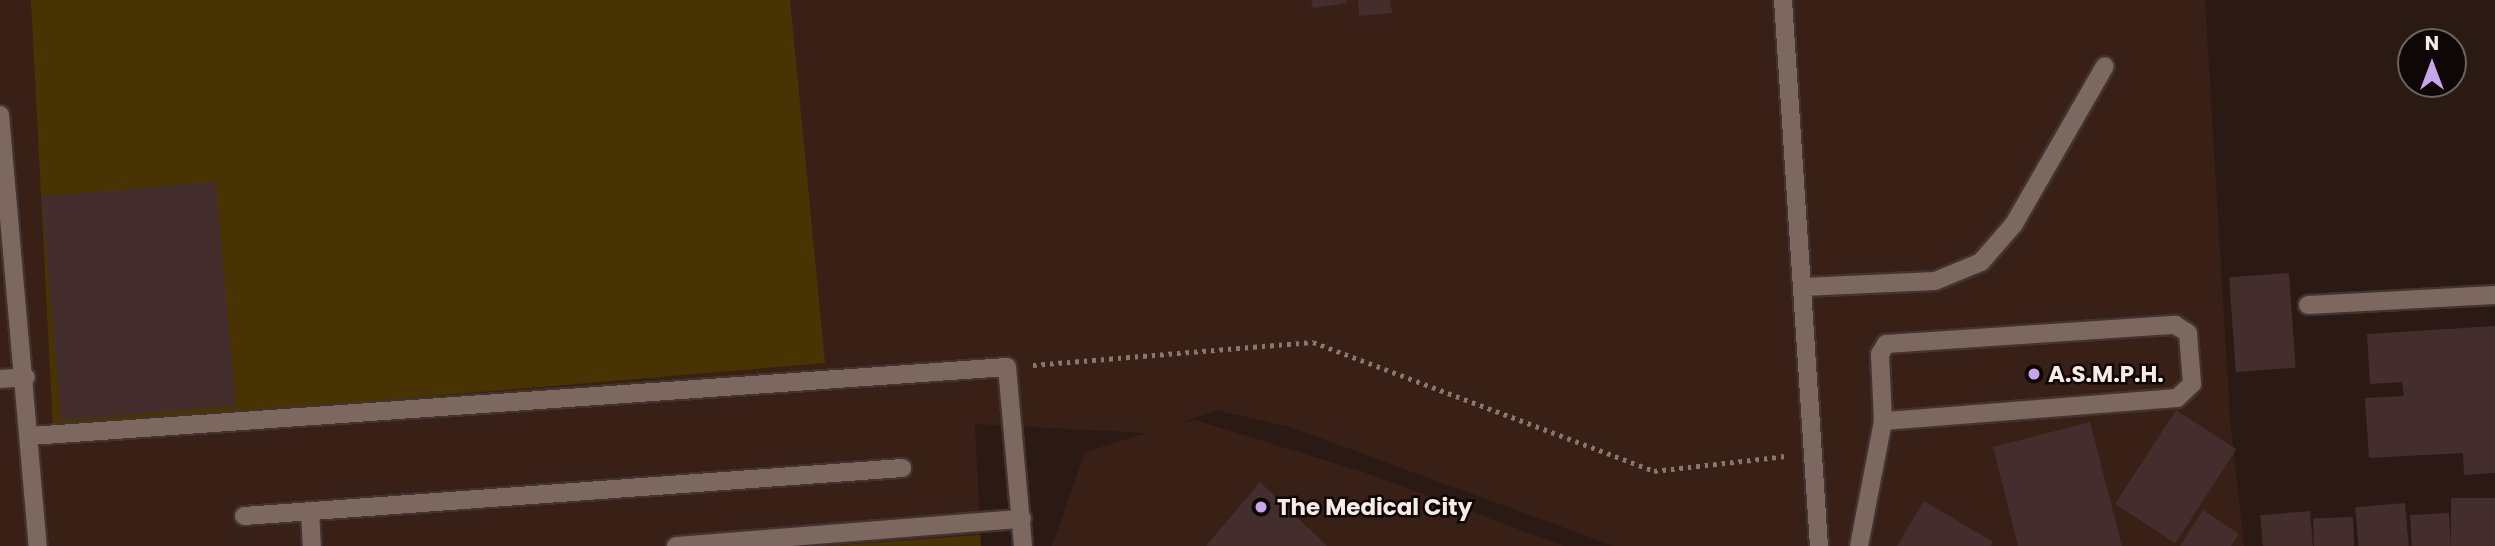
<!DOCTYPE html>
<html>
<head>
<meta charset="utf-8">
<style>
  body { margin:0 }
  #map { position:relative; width:2495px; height:546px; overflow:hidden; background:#2b1a13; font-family:Poppins,sans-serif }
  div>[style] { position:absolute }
  .built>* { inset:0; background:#382017 }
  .green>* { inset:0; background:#483403 }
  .building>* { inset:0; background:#432e2d; transform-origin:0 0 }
  .path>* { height:4.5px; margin-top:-2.25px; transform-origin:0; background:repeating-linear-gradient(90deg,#867771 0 3.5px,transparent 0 8.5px) }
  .roads { filter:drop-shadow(2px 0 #413330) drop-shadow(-2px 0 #413330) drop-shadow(0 2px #413330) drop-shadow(0 -2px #413330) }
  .minor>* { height:18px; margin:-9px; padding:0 9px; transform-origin:9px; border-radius:9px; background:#7d685f }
  .dots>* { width:19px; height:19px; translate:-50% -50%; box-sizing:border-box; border:4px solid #0e0705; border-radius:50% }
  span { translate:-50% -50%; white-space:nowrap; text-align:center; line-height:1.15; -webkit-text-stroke:5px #0e0705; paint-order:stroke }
  .poi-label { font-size:23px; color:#f8ebe6; font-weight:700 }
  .left { translate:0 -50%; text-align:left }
  .north { position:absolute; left:2397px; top:28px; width:70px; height:70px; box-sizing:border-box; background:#0e0705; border:2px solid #6c625f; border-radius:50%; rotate:0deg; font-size:19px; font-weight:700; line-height:28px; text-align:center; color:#f8ebe6 }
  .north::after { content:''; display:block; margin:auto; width:24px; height:32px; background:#c7a6ef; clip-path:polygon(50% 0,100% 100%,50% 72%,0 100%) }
</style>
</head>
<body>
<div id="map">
  <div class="built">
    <div style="clip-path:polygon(0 0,2205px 0,2230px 418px,2244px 546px,1614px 546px,1290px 427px,1216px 410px,1182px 423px,1195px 420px,1366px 473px,1564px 546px,1052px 546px,1085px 452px,1147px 433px,975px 424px,981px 546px,0 546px)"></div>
  </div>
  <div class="green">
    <div style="clip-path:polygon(31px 0,790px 0,825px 363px,53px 428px)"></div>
    <div style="clip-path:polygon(980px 535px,981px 546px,826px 546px)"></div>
  </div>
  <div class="building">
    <div style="clip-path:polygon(1311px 0,1346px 0,1347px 3px,1313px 8px)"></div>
    <div style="clip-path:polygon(1358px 0,1390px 0,1392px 13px,1359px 16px)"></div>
    <div style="left:216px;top:181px;width:225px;height:175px;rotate:85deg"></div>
    <div style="left:2289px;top:273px;width:95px;height:60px;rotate:86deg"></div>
    <div style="clip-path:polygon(2495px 326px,2495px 473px,2464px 475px,2463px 453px,2369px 458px,2365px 398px,2404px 396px,2402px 382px,2370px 384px,2367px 334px)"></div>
    <div style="left:2176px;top:410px;width:72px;height:112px;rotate:33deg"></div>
    <div style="clip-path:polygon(2090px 422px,2122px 546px,2018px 546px,1993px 447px)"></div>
    <div style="clip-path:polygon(1260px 482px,1327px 546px,1206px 546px)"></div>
    <div style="left:2495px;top:498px;width:48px;height:44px;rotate:90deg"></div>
    <div style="clip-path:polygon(1924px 501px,1993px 542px,1991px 546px,1897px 546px)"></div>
    <div style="left:2405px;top:503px;width:43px;height:50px;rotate:85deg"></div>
    <div style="clip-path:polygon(2203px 510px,2239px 534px,2231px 546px,2180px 546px)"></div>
    <div style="left:2310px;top:511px;width:35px;height:50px;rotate:85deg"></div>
    <div style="left:2449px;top:513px;width:33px;height:39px;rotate:87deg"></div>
    <div style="left:2353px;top:517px;width:29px;height:40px;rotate:88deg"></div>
  </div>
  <div class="path">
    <div style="left:1033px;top:365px;width:281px;rotate:-4.7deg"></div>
    <div style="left:1313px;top:342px;width:365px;rotate:20.7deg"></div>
    <div style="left:1654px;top:471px;width:133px;rotate:-6.5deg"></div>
  </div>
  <div class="roads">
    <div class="minor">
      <div style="left:1783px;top:0;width:547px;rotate:86.23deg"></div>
      <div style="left:0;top:115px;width:433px;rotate:85deg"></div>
      <div style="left:1803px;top:287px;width:132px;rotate:-2.6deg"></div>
      <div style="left:1935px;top:281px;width:50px;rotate:-22.4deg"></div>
      <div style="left:1981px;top:262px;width:50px;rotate:-49deg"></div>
      <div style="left:2014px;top:224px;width:182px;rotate:-60.1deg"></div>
      <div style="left:2308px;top:305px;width:187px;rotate:-3.1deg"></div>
      <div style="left:0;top:379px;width:26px;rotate:-4deg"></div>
      <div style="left:30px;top:436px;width:979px;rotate:-4.04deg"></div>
      <div style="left:1007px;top:367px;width:180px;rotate:84.9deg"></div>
      <div style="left:310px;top:511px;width:35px;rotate:87deg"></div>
      <div style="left:244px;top:516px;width:660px;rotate:-4.17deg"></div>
      <div style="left:676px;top:546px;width:347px;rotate:-4.5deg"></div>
      <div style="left:1859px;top:546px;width:127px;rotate:-79.1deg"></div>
      <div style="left:1883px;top:421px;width:67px;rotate:-92.6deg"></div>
      <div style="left:1880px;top:354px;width:12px;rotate:-59deg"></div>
      <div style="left:1886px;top:344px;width:290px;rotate:-3.8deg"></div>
      <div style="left:2175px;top:325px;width:15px;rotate:32deg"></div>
      <div style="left:2188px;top:333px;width:51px;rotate:85.5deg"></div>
      <div style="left:2192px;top:384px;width:21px;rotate:137deg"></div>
      <div style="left:2177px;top:398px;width:295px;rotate:175.5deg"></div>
    </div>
  </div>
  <div class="dots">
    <div style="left:2034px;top:374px;background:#c7a6ef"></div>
    <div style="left:1261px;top:507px;background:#c7a6ef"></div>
  </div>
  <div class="poi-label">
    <span class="left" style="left:2048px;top:374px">A.S.M.P.H.</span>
    <span class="left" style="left:1277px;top:507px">The Medical City</span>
  </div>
  <div class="north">N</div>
</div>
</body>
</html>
